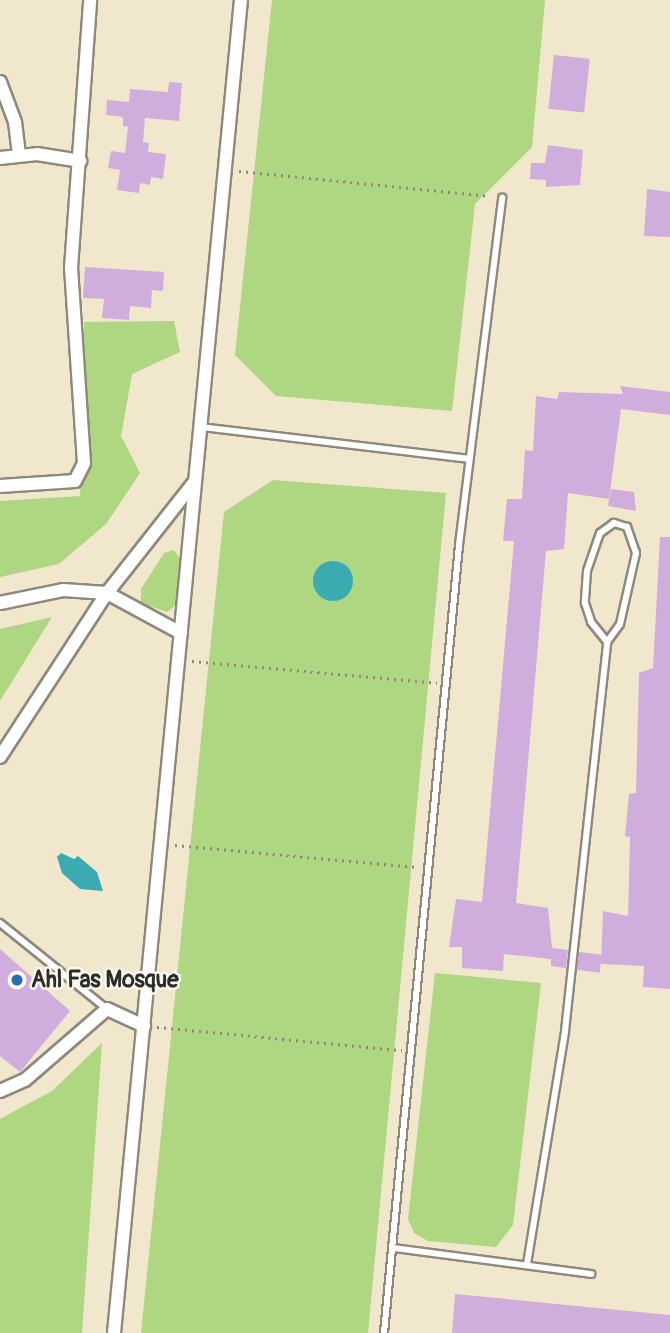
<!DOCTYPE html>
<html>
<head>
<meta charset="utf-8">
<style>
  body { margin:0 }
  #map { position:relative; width:670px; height:1333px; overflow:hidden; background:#f1e7cd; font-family:Pangolin,sans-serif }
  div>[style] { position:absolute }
  .green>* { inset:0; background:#afd680 }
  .water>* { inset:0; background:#39abb1 }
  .round { border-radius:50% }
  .building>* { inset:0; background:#cfaede; transform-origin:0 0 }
  .path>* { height:2.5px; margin-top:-1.25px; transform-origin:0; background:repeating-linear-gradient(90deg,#8e897c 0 2px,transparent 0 7px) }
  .roads { filter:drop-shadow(2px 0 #8e897c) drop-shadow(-2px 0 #8e897c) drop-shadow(0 2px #8e897c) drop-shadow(0 -2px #8e897c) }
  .service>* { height:6px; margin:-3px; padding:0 3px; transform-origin:3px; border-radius:3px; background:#fff }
  .minor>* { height:12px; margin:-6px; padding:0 6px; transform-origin:6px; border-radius:6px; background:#fff }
  .dots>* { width:19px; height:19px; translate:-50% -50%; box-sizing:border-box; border:4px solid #fbf7ec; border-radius:50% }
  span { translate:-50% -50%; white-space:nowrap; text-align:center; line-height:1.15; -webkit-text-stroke:5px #fbf7ec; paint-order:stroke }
  .poi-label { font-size:23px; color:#2b2b2b; font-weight:700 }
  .left { translate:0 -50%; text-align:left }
</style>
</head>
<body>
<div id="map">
  <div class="green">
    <div style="clip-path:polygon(272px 0,545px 0,532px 147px,475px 204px,452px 411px,276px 396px,235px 355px)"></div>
    <div style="clip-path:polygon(174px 321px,180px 352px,132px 374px,121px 436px,140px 473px,106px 524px,59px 564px,0 577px,0 501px,80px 496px,84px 322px)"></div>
    <div style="clip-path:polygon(273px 480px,446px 493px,368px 1333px,141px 1333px,224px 512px)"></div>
    <div style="clip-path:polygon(174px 550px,180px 559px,176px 605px,167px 612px,141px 603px,141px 589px,164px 553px)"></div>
    <div style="clip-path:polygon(52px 617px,0 701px,0 629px)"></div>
    <div style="clip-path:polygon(435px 973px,541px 983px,513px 1225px,496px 1247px,428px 1241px,414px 1233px,408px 1219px)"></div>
    <div style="clip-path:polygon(102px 1043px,82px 1333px,0 1333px,0 1119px,52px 1091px)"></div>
  </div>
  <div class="water">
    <div class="round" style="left:313px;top:561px;width:40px;height:40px"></div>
    <div style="clip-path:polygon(61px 853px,74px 859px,78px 856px,97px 872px,103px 891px,80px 889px,62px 873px,57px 857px)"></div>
  </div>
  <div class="building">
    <div style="left:554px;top:55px;width:36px;height:54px;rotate:6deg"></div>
    <div style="clip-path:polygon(169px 82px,182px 83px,179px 121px,145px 118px,143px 142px,149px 143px,148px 152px,166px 154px,163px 179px,151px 177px,150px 185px,140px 183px,139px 193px,117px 190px,120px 170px,108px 168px,111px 151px,125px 153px,128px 127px,123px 126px,123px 117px,106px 115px,107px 100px,129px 102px,130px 89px,168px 92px)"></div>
    <div style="clip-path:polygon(548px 145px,583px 150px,580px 185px,546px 187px,546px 180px,530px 179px,531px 163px,545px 163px)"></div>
    <div style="clip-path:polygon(647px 189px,670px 192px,670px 237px,644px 236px)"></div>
    <div style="clip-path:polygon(85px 267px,164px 272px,163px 291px,152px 290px,151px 308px,130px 306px,129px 320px,102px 318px,104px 299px,83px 298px)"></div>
    <div style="clip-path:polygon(620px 386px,670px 392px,670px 415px,621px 409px,609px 499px,568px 493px,564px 549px,546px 551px,516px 903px,548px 908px,552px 948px,568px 950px,566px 968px,551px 966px,551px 959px,504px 954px,503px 971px,462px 968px,462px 947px,449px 947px,456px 899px,482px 902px,514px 541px,503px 541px,507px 499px,522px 499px,525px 450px,533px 451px,536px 396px,557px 399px,559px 392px,623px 394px)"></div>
    <div style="clip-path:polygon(611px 489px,634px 492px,636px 511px,608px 506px)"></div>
    <div style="clip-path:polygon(660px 537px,670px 537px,670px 989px,643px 987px,644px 966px,601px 964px,603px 911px,628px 916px,630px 837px,625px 836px,629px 794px,636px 793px,639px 673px,653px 668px)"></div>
    <div style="clip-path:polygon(0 949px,70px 1011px,20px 1072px,0 1056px)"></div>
    <div style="left:579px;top:952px;width:23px;height:18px;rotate:7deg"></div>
    <div style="clip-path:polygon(455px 1294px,670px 1315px,670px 1333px,452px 1333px)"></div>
  </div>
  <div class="path">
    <div style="left:239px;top:171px;width:252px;rotate:5.7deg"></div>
    <div style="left:192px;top:661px;width:246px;rotate:5.1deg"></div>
    <div style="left:175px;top:845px;width:245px;rotate:5.2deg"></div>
    <div style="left:157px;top:1027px;width:246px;rotate:5.4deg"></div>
  </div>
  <div class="roads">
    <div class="service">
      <div style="left:201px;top:427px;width:270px;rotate:6.8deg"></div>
      <div style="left:0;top:923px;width:137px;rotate:38.8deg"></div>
      <div style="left:394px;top:1248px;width:199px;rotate:7.5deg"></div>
      <div style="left:527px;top:1264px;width:236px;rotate:-80.7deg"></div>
      <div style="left:565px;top:1031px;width:391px;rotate:-83.8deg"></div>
      <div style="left:607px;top:642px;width:22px;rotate:-54deg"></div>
      <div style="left:620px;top:624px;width:73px;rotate:-77.3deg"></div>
      <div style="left:636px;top:553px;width:28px;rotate:-109deg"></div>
      <div style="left:627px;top:527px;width:14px;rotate:-163deg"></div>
      <div style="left:614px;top:523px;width:17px;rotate:144deg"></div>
      <div style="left:600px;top:533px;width:40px;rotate:108.9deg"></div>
      <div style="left:587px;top:571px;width:32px;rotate:94deg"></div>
      <div style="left:585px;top:603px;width:20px;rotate:72deg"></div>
      <div style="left:591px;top:622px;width:26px;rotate:51deg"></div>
      <div style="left:384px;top:1333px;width:792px;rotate:-84.56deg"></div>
      <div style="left:459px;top:545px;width:350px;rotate:-82.9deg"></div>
    </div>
    <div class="minor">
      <div style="left:0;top:82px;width:43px;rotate:69.4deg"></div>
      <div style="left:15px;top:122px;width:33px;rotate:83deg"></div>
      <div style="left:0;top:158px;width:37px;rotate:-6deg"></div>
      <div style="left:37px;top:154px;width:44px;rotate:9.2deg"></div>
      <div style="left:0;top:486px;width:75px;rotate:-3.8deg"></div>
      <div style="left:75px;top:481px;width:20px;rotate:-63deg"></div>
      <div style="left:84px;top:463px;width:195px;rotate:-93.8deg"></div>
      <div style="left:71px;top:268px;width:269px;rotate:-85.9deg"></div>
      <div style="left:0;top:603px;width:64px;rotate:-11.7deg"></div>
      <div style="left:63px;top:590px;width:44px;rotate:3.9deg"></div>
      <div style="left:107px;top:593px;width:84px;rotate:28.4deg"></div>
      <div style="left:0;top:757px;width:196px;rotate:-56.9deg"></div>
      <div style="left:107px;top:593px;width:142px;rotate:-51.8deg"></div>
      <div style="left:0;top:1091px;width:27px;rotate:-24deg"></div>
      <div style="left:25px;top:1080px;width:108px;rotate:-40.9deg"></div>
      <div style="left:107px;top:1009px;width:41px;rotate:24.7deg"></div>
      <div style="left:114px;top:1333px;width:1339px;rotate:-84.56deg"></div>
    </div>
  </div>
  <div class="dots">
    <div style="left:17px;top:980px;background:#1f6fb2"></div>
  </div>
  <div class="poi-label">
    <span class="left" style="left:31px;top:980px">Ahl Fas Mosque</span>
  </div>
</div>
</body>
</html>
